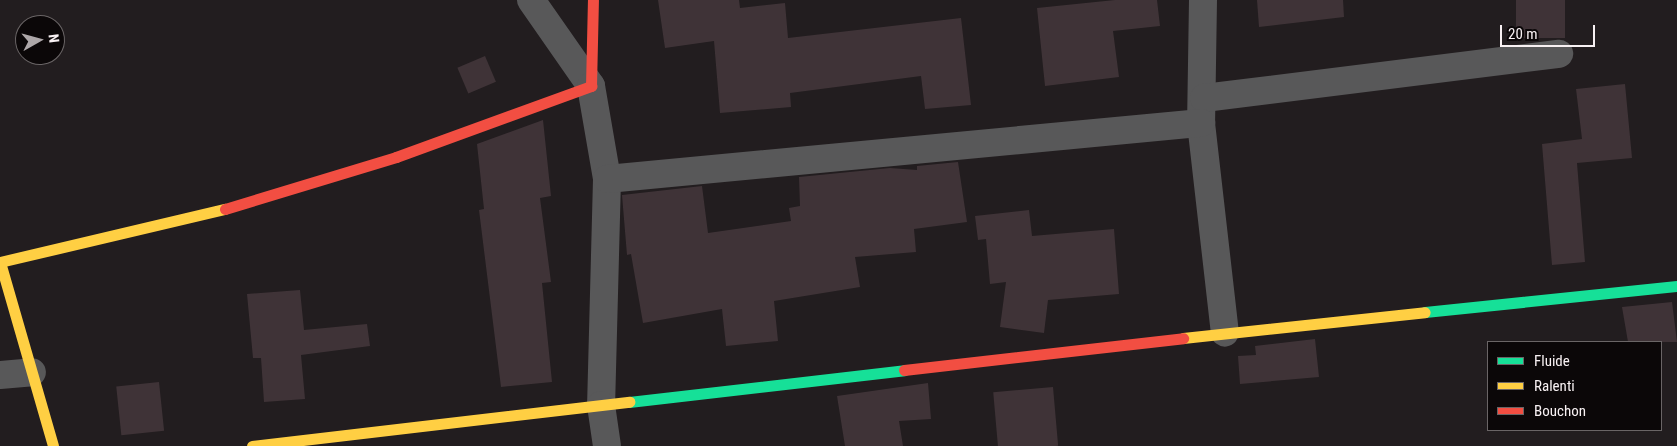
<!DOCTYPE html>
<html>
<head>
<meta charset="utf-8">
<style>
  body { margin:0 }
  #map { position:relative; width:1677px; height:446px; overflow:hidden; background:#221d1f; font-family:"Roboto Condensed",sans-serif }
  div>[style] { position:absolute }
  .building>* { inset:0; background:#3f3337; transform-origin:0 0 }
  .street>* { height:28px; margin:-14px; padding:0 14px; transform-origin:14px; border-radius:14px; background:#585859 }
  .fast>* { height:11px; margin:-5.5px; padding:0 5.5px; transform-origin:5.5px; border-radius:5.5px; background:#16e098 }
  .slow>* { height:11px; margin:-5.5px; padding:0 5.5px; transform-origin:5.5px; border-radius:5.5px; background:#ffcf43 }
  .jam>* { height:11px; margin:-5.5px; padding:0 5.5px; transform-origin:5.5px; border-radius:5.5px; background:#f24e42 }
  span { translate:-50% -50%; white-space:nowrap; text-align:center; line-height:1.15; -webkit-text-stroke:5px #0b0708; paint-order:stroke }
  .legend { position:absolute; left:1487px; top:341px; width:175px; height:90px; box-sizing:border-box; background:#0b0708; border:1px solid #6a6566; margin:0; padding:6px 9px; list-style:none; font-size:15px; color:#f8f1f3 }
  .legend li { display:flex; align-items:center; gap:10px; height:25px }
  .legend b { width:25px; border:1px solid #6a6566 }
  .north { position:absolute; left:15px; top:15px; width:50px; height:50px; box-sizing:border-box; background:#0b0708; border:1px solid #6a6566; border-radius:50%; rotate:83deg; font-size:14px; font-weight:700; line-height:20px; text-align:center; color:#f8f1f3 }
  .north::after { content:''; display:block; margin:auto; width:18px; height:22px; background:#ada7a9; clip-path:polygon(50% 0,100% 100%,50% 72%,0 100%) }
  .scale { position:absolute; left:1500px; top:25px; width:95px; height:22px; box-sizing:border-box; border:2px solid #f8f1f3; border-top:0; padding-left:6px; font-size:15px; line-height:18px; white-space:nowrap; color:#f8f1f3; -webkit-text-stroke:4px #0b0708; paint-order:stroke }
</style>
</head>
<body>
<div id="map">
  <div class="building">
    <div style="clip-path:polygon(658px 0,739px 0,740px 8px,785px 3px,788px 38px,961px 18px,971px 105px,925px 109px,921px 76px,790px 93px,791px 107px,720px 113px,714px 41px,665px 48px)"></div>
    <div style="clip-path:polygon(1115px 0,1157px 0,1160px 26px,1113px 31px,1119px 77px,1045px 86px,1037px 8px)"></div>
    <div style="clip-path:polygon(1257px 0,1343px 0,1344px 17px,1259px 27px)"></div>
    <div style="left:1516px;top:0;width:49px;height:38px"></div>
    <div style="left:485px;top:56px;width:28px;height:30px;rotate:67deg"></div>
    <div style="clip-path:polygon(1625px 84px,1632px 158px,1577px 163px,1585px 262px,1552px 265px,1542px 144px,1582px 139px,1576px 89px)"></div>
    <div style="clip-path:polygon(543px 120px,551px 196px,540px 198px,551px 282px,542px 283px,552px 382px,501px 387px,479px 210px,484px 209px,477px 144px)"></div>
    <div style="clip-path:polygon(958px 162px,967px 222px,914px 229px,916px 252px,855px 257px,860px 287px,774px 301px,778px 341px,726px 346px,722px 309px,643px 323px,631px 254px,627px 255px,622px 195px,702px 186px,708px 233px,791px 221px,789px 208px,800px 206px,799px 177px,890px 168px,917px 170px,917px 166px)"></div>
    <div style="clip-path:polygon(1029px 210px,1032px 236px,1114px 229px,1119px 294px,1048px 300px,1044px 333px,1000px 327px,1006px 282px,990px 284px,986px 239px,978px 240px,975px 216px)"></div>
    <div style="clip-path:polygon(300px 290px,304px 330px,367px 324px,370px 346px,301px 355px,305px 399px,264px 402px,261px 358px,253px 358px,247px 294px)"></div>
    <div style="clip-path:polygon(1672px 302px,1677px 342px,1628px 342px,1622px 307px)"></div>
    <div style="clip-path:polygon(1315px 339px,1319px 377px,1240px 384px,1238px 356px,1256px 355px,1255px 346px)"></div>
    <div style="left:159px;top:382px;width:49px;height:43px;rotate:84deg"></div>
    <div style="clip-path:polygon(928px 383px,931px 419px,899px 421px,903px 446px,845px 446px,837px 396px)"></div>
    <div style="left:1053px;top:387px;width:59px;height:60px;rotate:85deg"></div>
  </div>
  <div class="street">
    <div style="left:531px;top:0;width:105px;rotate:55.1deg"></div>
    <div style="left:591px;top:86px;width:94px;rotate:80.2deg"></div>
    <div style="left:607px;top:179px;width:226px;rotate:91.5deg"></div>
    <div style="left:601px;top:405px;width:41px;rotate:81.7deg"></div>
    <div style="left:1203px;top:0;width:123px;rotate:90.9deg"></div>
    <div style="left:1201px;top:123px;width:211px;rotate:83.5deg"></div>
    <div style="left:1204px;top:98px;width:358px;rotate:-7.1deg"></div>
    <div style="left:607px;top:179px;width:597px;rotate:-5.39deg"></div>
    <div style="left:0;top:375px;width:32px;rotate:-5deg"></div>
  </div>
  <div class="fast">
    <div style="left:1425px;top:312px;width:253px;rotate:-5.9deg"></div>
    <div style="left:629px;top:402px;width:277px;rotate:-6.6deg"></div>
  </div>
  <div class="slow">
    <div style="left:0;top:262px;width:231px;rotate:-13.3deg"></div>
    <div style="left:0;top:262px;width:191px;rotate:73.9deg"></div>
    <div style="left:1183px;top:338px;width:243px;rotate:-6.1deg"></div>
    <div style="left:252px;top:446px;width:380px;rotate:-6.7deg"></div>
  </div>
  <div class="jam">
    <div style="left:225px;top:209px;width:179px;rotate:-16.9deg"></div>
    <div style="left:396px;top:157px;width:208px;rotate:-20deg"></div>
    <div style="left:591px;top:86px;width:86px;rotate:-88.7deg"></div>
    <div style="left:904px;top:370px;width:281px;rotate:-6.5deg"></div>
  </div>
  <ul class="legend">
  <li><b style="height:6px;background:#16e098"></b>Fluide</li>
  <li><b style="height:6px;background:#ffcf43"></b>Ralenti</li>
  <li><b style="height:6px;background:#f24e42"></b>Bouchon</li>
  </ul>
  <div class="north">N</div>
  <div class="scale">20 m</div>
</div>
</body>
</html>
